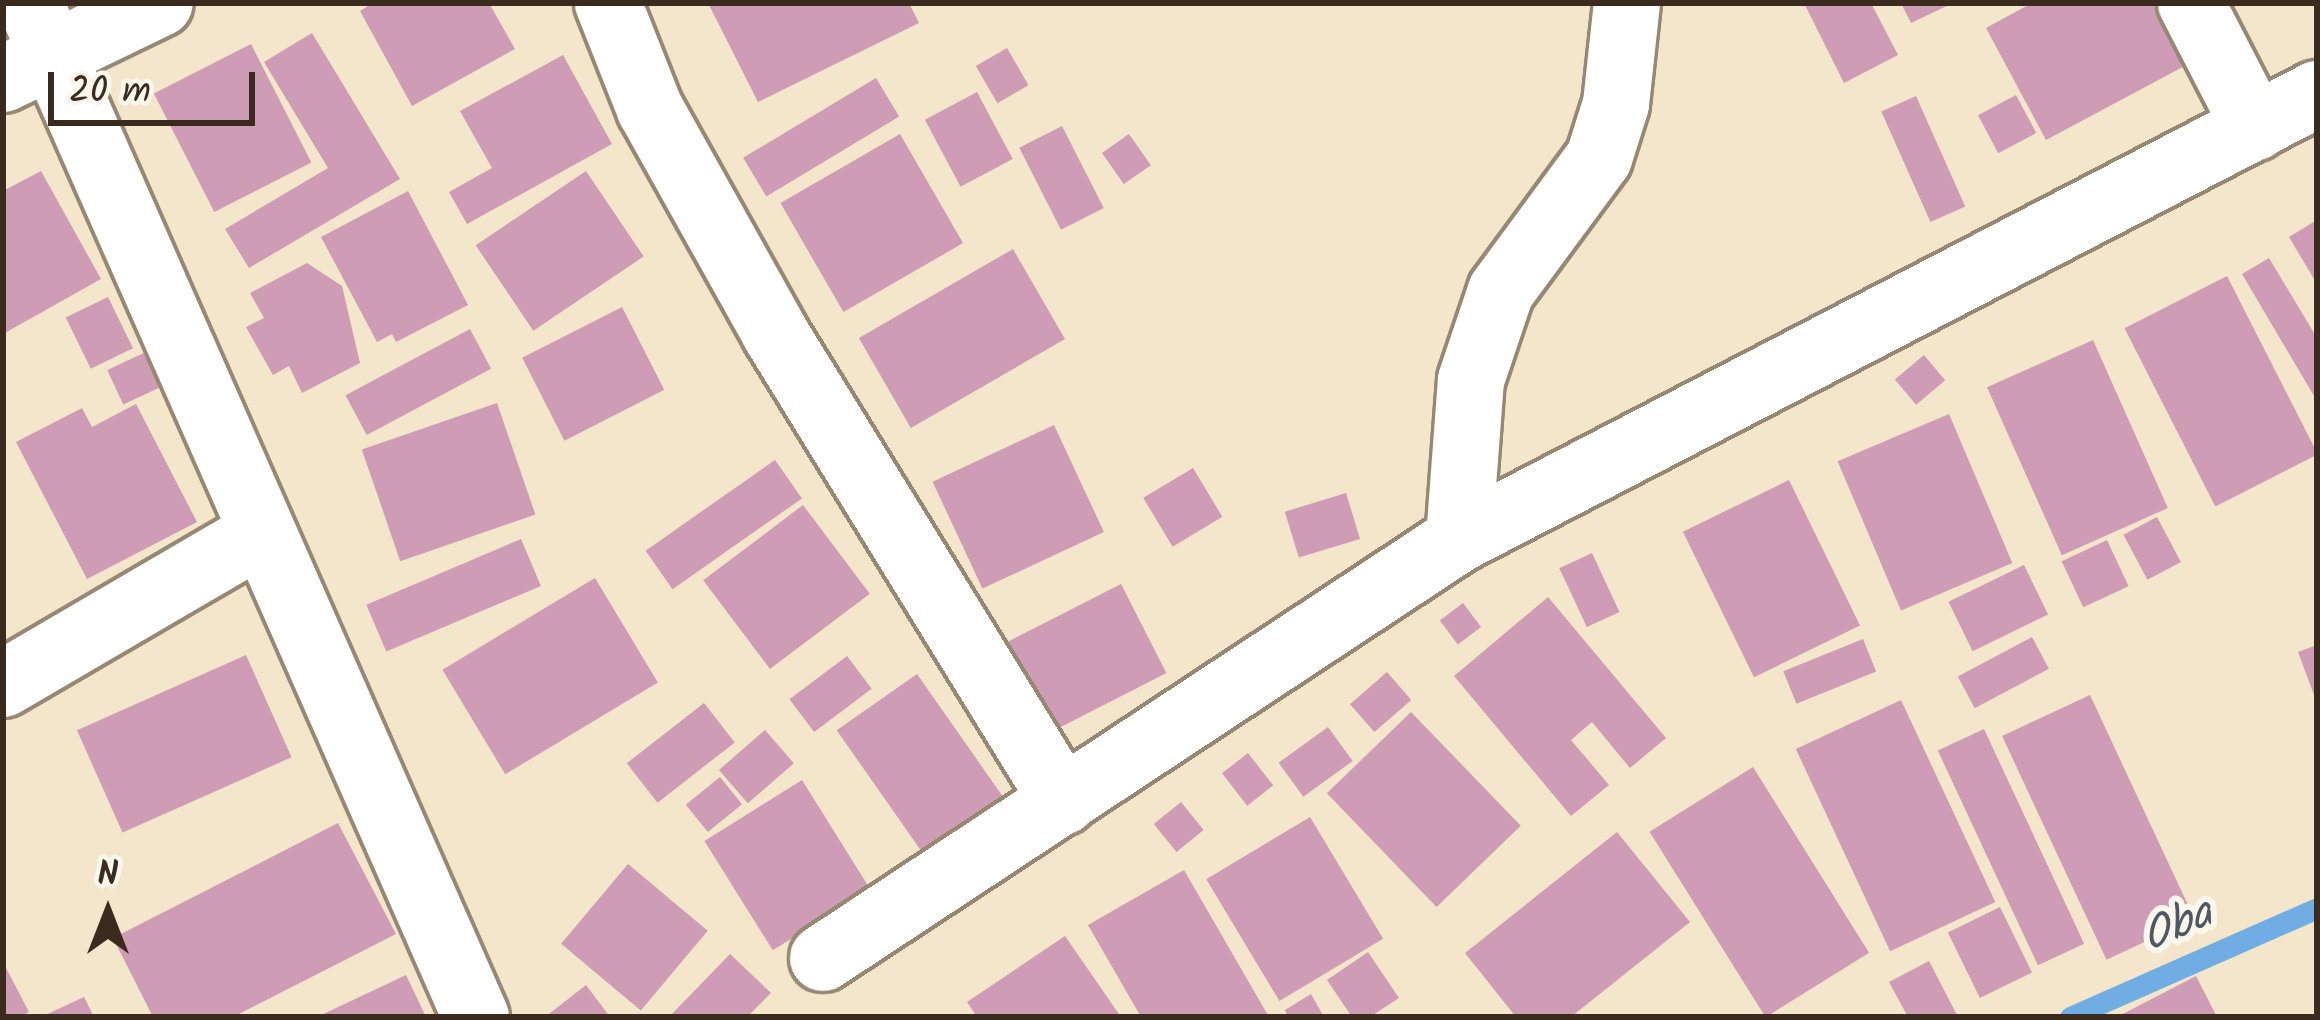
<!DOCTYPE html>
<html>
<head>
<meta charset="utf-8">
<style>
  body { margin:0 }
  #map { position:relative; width:2320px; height:1020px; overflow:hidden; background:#f3e6cb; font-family:Kalam,sans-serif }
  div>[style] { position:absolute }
  .stream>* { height:21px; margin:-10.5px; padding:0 10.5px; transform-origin:10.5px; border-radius:10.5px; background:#6fade2 }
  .building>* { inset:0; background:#cf9cb6; transform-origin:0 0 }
  .roads { filter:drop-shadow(3px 0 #978874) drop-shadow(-3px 0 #978874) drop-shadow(0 3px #978874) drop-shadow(0 -3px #978874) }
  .minor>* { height:66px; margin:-33px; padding:0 33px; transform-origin:33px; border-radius:33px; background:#fff }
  span { translate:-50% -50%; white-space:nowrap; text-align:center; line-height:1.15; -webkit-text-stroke:12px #fbf7ec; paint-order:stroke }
  .water-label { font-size:45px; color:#4d5863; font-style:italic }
  .frame { position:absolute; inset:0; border:6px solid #3b2a1e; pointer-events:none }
  .north { position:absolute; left:48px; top:852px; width:120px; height:120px; -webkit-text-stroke:9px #fbf7ec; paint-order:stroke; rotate:0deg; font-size:33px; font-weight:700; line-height:48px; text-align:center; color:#3b2a1e }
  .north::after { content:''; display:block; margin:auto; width:42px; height:54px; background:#3b2a1e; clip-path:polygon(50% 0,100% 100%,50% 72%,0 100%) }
  .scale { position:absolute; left:48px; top:72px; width:207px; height:54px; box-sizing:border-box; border:6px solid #3b2a1e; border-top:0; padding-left:15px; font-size:36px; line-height:42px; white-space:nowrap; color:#3b2a1e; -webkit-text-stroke:9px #fbf7ec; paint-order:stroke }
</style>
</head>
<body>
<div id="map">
  <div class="stream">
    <div style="left:2070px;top:1017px;width:270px;rotate:-23.8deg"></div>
  </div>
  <div class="building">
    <div style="clip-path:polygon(373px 3px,489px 3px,515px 49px,412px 106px,360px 11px)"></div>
    <div style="clip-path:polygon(708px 3px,909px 3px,919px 23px,758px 102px)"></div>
    <div style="clip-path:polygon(1804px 3px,1871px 3px,1898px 55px,1844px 83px)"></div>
    <div style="clip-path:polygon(1901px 3px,1953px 3px,1911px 23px)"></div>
    <div style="clip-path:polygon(2032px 3px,2162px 3px,2194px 61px,2046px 140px,1986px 28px)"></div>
    <div style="clip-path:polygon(312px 33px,400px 179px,249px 268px,225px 229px,328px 168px,264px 62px)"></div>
    <div style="left:251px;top:44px;width:133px;height:109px;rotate:63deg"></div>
    <div style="left:1007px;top:48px;width:43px;height:36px;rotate:60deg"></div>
    <div style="clip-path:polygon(563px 55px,612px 144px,467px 224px,449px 192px,492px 168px,460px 111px)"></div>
    <div style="left:876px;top:78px;width:45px;height:155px;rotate:59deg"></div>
    <div style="left:977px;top:92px;width:76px;height:59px;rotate:62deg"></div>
    <div style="left:2016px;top:95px;width:43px;height:43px;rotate:62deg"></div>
    <div style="left:1916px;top:96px;width:121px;height:38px;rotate:66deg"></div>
    <div style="left:1062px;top:126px;width:92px;height:48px;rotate:63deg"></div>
    <div style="left:900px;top:134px;width:126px;height:138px;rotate:60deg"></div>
    <div style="left:1129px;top:134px;width:38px;height:33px;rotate:55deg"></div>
    <div style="clip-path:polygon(41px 171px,101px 279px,3px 334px,3px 191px)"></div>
    <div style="left:586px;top:171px;width:103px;height:133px;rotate:56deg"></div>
    <div style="clip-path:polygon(408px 191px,468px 305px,396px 342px,392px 334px,377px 342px,321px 237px)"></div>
    <div style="clip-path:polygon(2317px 220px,2317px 284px,2289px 237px)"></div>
    <div style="left:1013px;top:249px;width:104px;height:178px;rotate:60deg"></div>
    <div style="clip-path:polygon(2269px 258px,2317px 338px,2317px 401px,2242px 274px)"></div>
    <div style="clip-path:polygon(307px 263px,342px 286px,360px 363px,302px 393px,289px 366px,273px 375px,246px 327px,264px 318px,250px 293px)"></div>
    <div style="left:2227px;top:276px;width:200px;height:115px;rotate:63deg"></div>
    <div style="left:108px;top:297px;width:57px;height:47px;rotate:64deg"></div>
    <div style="left:622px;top:307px;width:93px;height:112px;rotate:63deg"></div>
    <div style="left:470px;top:329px;width:45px;height:141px;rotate:62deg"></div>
    <div style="left:2093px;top:340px;width:184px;height:116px;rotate:66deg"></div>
    <div style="left:148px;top:351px;width:38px;height:45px;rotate:65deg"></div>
    <div style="left:1924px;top:355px;width:33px;height:38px;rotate:50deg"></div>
    <div style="left:497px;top:403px;width:118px;height:143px;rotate:71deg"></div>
    <div style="clip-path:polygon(136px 404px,197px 522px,87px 579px,16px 442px,82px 408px,92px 427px)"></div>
    <div style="left:1949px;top:414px;width:162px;height:121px;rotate:67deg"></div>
    <div style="left:1054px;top:425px;width:118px;height:134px;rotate:65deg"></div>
    <div style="left:775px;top:460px;width:47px;height:158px;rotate:55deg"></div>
    <div style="left:1193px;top:468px;width:57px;height:58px;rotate:59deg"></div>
    <div style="left:1789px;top:480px;width:162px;height:118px;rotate:64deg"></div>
    <div style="left:1346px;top:493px;width:48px;height:64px;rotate:73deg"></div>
    <div style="left:803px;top:505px;width:111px;height:125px;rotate:53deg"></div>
    <div style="left:2157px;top:517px;width:51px;height:38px;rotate:62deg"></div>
    <div style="left:521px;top:539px;width:51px;height:168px;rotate:67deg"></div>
    <div style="left:2107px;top:540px;width:51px;height:50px;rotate:65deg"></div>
    <div style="left:1592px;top:553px;width:65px;height:36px;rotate:65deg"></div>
    <div style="left:2024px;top:565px;width:55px;height:84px;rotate:64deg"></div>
    <div style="left:595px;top:578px;width:122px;height:178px;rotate:59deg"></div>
    <div style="left:1121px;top:584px;width:100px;height:129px;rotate:63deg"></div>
    <div style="clip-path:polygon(1548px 597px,1666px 738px,1630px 768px,1592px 722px,1571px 740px,1609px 785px,1571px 816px,1454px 676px)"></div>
    <div style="left:1463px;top:603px;width:30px;height:29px;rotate:53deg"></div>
    <div style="left:2032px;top:637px;width:36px;height:84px;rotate:62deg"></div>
    <div style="left:1863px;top:639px;width:35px;height:86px;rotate:68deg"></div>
    <div style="clip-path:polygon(2317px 645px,2317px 703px,2298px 652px)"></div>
    <div style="left:246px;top:655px;width:112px;height:185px;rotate:66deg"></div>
    <div style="left:847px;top:656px;width:41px;height:72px;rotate:53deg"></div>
    <div style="left:1387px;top:672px;width:37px;height:49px;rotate:49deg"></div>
    <div style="left:917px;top:674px;width:155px;height:98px;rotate:55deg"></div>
    <div style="left:2090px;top:695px;width:247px;height:97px;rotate:65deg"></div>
    <div style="left:1901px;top:700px;width:223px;height:116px;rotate:65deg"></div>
    <div style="left:704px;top:703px;width:50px;height:98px;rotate:52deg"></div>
    <div style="left:1411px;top:712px;width:158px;height:117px;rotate:46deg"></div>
    <div style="left:1328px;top:727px;width:42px;height:61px;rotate:54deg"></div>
    <div style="left:1984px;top:729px;width:237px;height:51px;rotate:65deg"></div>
    <div style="left:765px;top:730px;width:44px;height:61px;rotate:49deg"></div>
    <div style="left:1248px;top:753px;width:41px;height:33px;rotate:52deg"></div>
    <div style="left:1753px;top:767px;width:219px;height:122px;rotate:58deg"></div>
    <div style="left:720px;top:777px;width:35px;height:44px;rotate:51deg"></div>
    <div style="left:802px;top:780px;width:129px;height:115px;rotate:58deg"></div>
    <div style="left:1181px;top:802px;width:36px;height:35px;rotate:51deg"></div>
    <div style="left:1310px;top:817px;width:142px;height:121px;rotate:59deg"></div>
    <div style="clip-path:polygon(338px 823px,396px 934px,233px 1017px,153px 1017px,113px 938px)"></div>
    <div style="clip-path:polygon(1617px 832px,1690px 922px,1571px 1017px,1516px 1017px,1465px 953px)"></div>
    <div style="left:628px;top:864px;width:104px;height:104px;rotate:40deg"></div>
    <div style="clip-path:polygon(1184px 870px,1269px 1017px,1141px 1017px,1088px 925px)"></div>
    <div style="left:2000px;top:907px;width:73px;height:58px;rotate:64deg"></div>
    <div style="clip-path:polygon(1065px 936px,1121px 1017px,977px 1017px,967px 1002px)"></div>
    <div style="clip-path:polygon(1368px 952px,1399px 998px,1370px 1017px,1352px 1017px,1327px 980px)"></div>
    <div style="clip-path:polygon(730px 954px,771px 993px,747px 1017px,669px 1017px)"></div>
    <div style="clip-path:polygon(1929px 961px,1958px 1017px,1908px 1017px,1889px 982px)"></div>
    <div style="clip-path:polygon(3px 962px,29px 1012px,19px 1017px,3px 1017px)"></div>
    <div style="clip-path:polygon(406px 975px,426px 1017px,317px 1017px)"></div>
    <div style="clip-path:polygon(2196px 976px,2217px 1017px,2117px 1017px)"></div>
    <div style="clip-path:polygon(586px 985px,610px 1017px,545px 1017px)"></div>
    <div style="clip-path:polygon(1311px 994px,1324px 1017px,1288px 1017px,1285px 1010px)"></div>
    <div style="clip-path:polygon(84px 997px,94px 1017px,41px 1017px)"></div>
  </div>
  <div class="roads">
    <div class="minor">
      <div style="left:30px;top:3px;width:1108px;rotate:66.26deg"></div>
      <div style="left:608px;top:3px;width:114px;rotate:68.4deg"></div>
      <div style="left:650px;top:109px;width:257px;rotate:60.8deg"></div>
      <div style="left:775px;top:333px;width:550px;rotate:58.39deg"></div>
      <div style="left:2191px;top:3px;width:140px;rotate:62.7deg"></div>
      <div style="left:3px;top:79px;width:174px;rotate:-25.8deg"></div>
      <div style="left:1459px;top:539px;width:159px;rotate:-85.7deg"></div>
      <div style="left:1471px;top:380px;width:94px;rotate:-71.4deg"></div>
      <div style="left:1501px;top:291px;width:165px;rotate:-53.6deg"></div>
      <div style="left:1599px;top:158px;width:57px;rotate:-72.5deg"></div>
      <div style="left:1616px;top:104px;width:102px;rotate:-83.8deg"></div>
      <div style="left:3px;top:684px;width:299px;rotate:-30.3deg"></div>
      <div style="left:823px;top:958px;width:762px;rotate:-33.38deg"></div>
      <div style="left:1459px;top:539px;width:967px;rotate:-27.41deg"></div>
    </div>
  </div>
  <div class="water-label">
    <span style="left:2178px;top:927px;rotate:-24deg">Oba</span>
  </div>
  <div class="frame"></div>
  <div class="north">N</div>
  <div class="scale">20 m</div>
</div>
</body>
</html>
